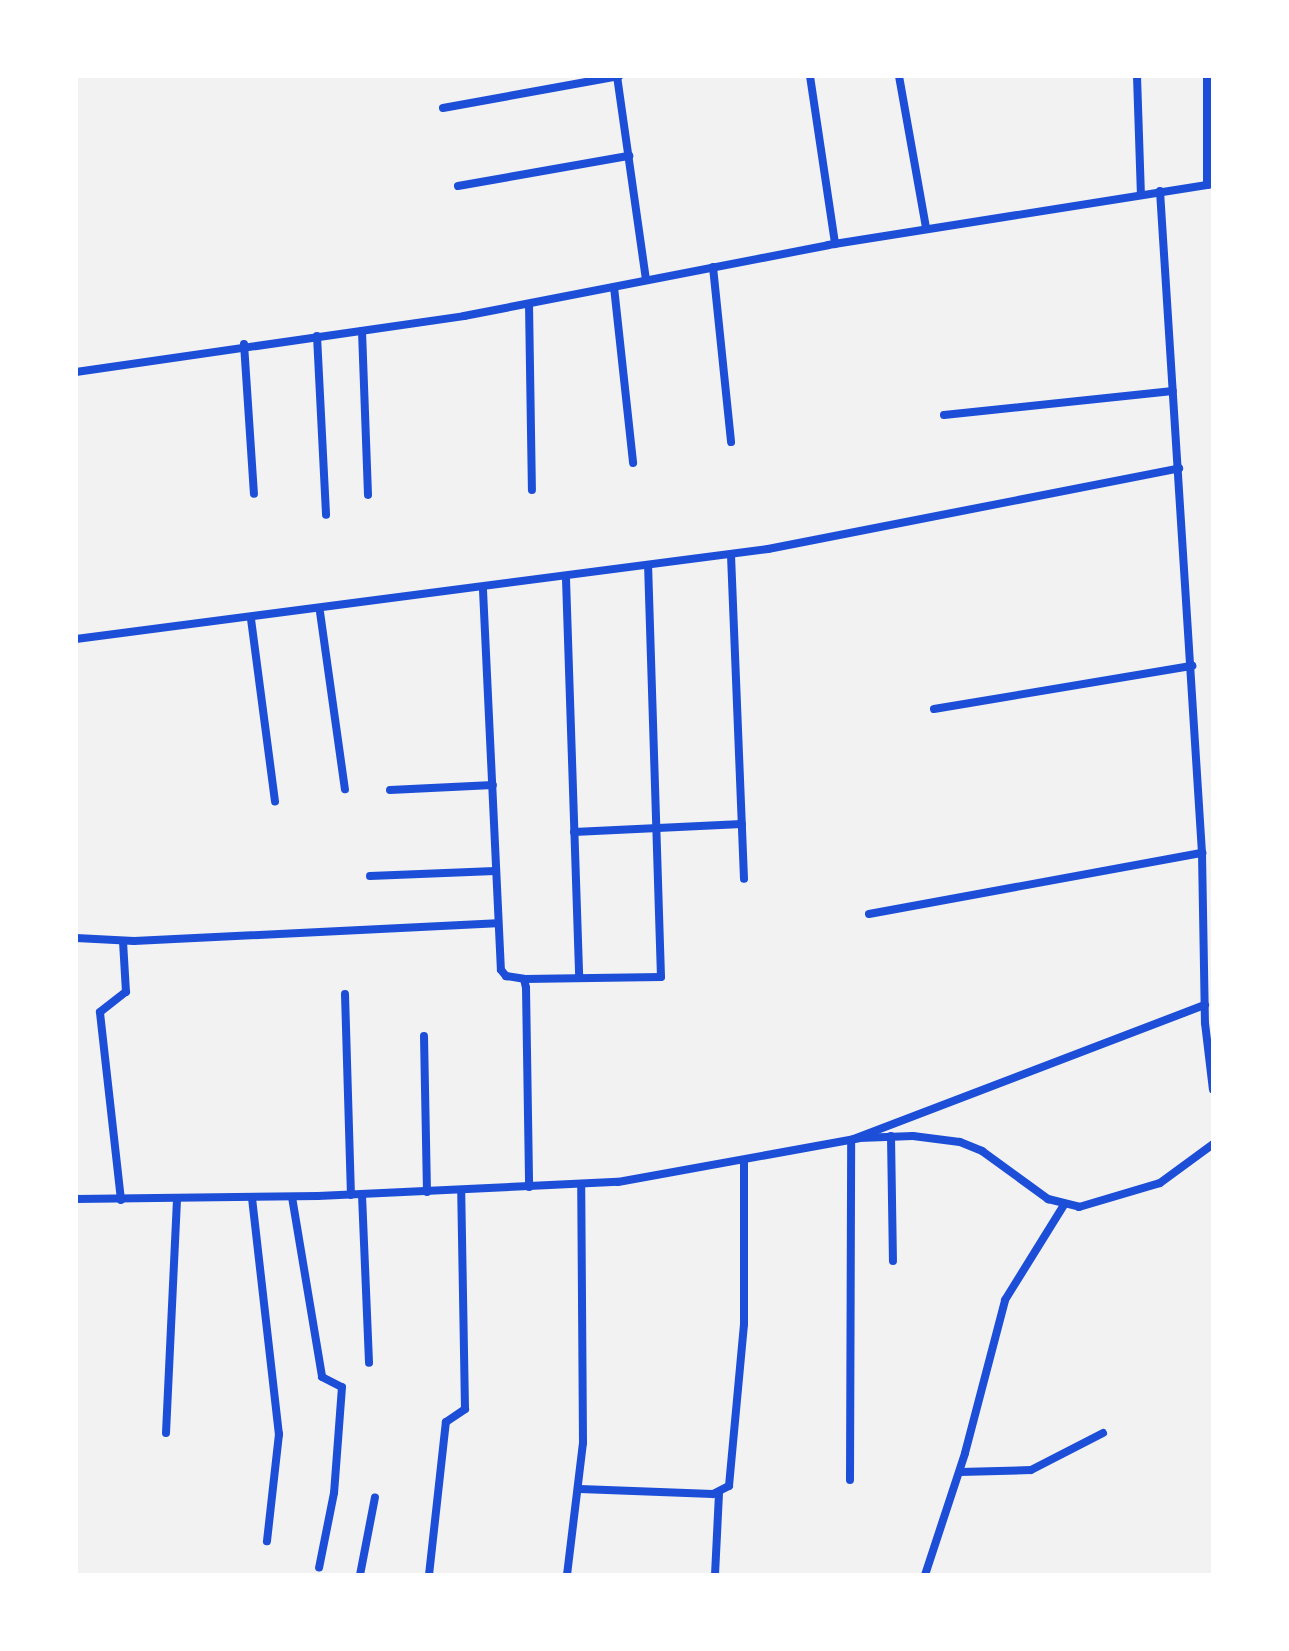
<!DOCTYPE html>
<html>
<head>
<meta charset="utf-8">
<style>
  body { margin:0 }
  #map { position:relative; width:1289px; height:1651px; overflow:hidden; background:#f2f2f2; font-family:Barlow,sans-serif }
  div>[style] { position:absolute }
  .minor>* { height:8px; margin:-4px; padding:0 4px; transform-origin:4px; border-radius:4px; background:#1d4ed8 }
  span { translate:-50% -50%; white-space:nowrap; text-align:center; line-height:1.15; -webkit-text-stroke:6px #fff; paint-order:stroke }
  .frame { position:absolute; inset:0; border:78px solid #fff; pointer-events:none }
</style>
</head>
<body>
<div id="map">
  <div class="minor">
    <div style="left:617px;top:76px;width:206px;rotate:81.9deg"></div>
    <div style="left:810px;top:76px;width:170px;rotate:81.5deg"></div>
    <div style="left:899px;top:76px;width:154px;rotate:79.9deg"></div>
    <div style="left:1137px;top:76px;width:118px;rotate:88.1deg"></div>
    <div style="left:1207px;top:76px;width:109px;rotate:90deg"></div>
    <div style="left:443px;top:108px;width:179px;rotate:-10.3deg"></div>
    <div style="left:458px;top:186px;width:174px;rotate:-10deg"></div>
    <div style="left:1160px;top:191px;width:663px;rotate:86.37deg"></div>
    <div style="left:1202px;top:853px;width:170px;rotate:89deg"></div>
    <div style="left:1205px;top:1023px;width:67px;rotate:83.2deg"></div>
    <div style="left:713px;top:267px;width:176px;rotate:84.1deg"></div>
    <div style="left:614px;top:287px;width:177px;rotate:83.8deg"></div>
    <div style="left:529px;top:304px;width:186px;rotate:89.1deg"></div>
    <div style="left:362px;top:331px;width:164px;rotate:87.9deg"></div>
    <div style="left:317px;top:336px;width:179px;rotate:87.1deg"></div>
    <div style="left:244px;top:344px;width:150px;rotate:86.2deg"></div>
    <div style="left:76px;top:372px;width:392px;rotate:-8.2deg"></div>
    <div style="left:464px;top:316px;width:371px;rotate:-11deg"></div>
    <div style="left:828px;top:245px;width:390px;rotate:-9deg"></div>
    <div style="left:944px;top:415px;width:230px;rotate:-6deg"></div>
    <div style="left:731px;top:555px;width:324px;rotate:87.7deg"></div>
    <div style="left:566px;top:579px;width:399px;rotate:88.1deg"></div>
    <div style="left:483px;top:590px;width:380px;rotate:87.3deg"></div>
    <div style="left:501px;top:970px;width:8px;rotate:50deg"></div>
    <div style="left:506px;top:976px;width:18px;rotate:9deg"></div>
    <div style="left:524px;top:979px;width:9px;rotate:77deg"></div>
    <div style="left:526px;top:988px;width:199px;rotate:89.1deg"></div>
    <div style="left:320px;top:612px;width:179px;rotate:82deg"></div>
    <div style="left:251px;top:619px;width:184px;rotate:82.5deg"></div>
    <div style="left:76px;top:639px;width:698px;rotate:-7.41deg"></div>
    <div style="left:768px;top:549px;width:419px;rotate:-11.1deg"></div>
    <div style="left:934px;top:709px;width:262px;rotate:-9.5deg"></div>
    <div style="left:390px;top:790px;width:103px;rotate:-2.8deg"></div>
    <div style="left:574px;top:832px;width:168px;rotate:-2.7deg"></div>
    <div style="left:370px;top:876px;width:125px;rotate:-2.3deg"></div>
    <div style="left:869px;top:914px;width:339px;rotate:-10.4deg"></div>
    <div style="left:76px;top:938px;width:58px;rotate:3deg"></div>
    <div style="left:134px;top:941px;width:363px;rotate:-2.8deg"></div>
    <div style="left:524px;top:979px;width:137px;rotate:-0.8deg"></div>
    <div style="left:661px;top:977px;width:410px;rotate:-91.8deg"></div>
    <div style="left:345px;top:994px;width:201px;rotate:88.3deg"></div>
    <div style="left:424px;top:1036px;width:156px;rotate:88.9deg"></div>
    <div style="left:891px;top:1136px;width:125px;rotate:89.1deg"></div>
    <div style="left:362px;top:1195px;width:168px;rotate:87.6deg"></div>
    <div style="left:292px;top:1197px;width:182px;rotate:80.5deg"></div>
    <div style="left:322px;top:1377px;width:22px;rotate:27deg"></div>
    <div style="left:342px;top:1387px;width:106px;rotate:94.3deg"></div>
    <div style="left:334px;top:1493px;width:76px;rotate:101.3deg"></div>
    <div style="left:252px;top:1198px;width:238px;rotate:83.5deg"></div>
    <div style="left:279px;top:1434px;width:108px;rotate:96.4deg"></div>
    <div style="left:76px;top:1199px;width:242px;rotate:-0.7deg"></div>
    <div style="left:318px;top:1196px;width:300px;rotate:-2.7deg"></div>
    <div style="left:618px;top:1182px;width:245px;rotate:-10.3deg"></div>
    <div style="left:859px;top:1138px;width:54px;rotate:-2.1deg"></div>
    <div style="left:913px;top:1136px;width:47px;rotate:7.3deg"></div>
    <div style="left:960px;top:1142px;width:24px;rotate:22deg"></div>
    <div style="left:982px;top:1151px;width:82px;rotate:36deg"></div>
    <div style="left:1048px;top:1199px;width:32px;rotate:14deg"></div>
    <div style="left:1079px;top:1207px;width:84px;rotate:-16.5deg"></div>
    <div style="left:1160px;top:1183px;width:66px;rotate:-36.3deg"></div>
    <div style="left:121px;top:1200px;width:189px;rotate:-96.4deg"></div>
    <div style="left:100px;top:1012px;width:33px;rotate:-38deg"></div>
    <div style="left:126px;top:992px;width:51px;rotate:-93.4deg"></div>
    <div style="left:166px;top:1433px;width:233px;rotate:-87.3deg"></div>
    <div style="left:960px;top:1472px;width:71px;rotate:-1.6deg"></div>
    <div style="left:1031px;top:1470px;width:81px;rotate:-27.2deg"></div>
    <div style="left:850px;top:1480px;width:340px;rotate:-89.8deg"></div>
    <div style="left:851px;top:1140px;width:379px;rotate:-20.9deg"></div>
    <div style="left:580px;top:1489px;width:133px;rotate:2.2deg"></div>
    <div style="left:713px;top:1494px;width:18px;rotate:-27deg"></div>
    <div style="left:729px;top:1486px;width:163px;rotate:-84.7deg"></div>
    <div style="left:744px;top:1324px;width:163px;rotate:-90deg"></div>
    <div style="left:360px;top:1575px;width:79px;rotate:-79.1deg"></div>
    <div style="left:429px;top:1575px;width:154px;rotate:-83.7deg"></div>
    <div style="left:446px;top:1422px;width:23px;rotate:-34deg"></div>
    <div style="left:465px;top:1409px;width:219px;rotate:-91deg"></div>
    <div style="left:567px;top:1575px;width:133px;rotate:-83.1deg"></div>
    <div style="left:583px;top:1443px;width:259px;rotate:-90.4deg"></div>
    <div style="left:715px;top:1575px;width:82px;rotate:-87.2deg"></div>
    <div style="left:925px;top:1575px;width:128px;rotate:-71.8deg"></div>
    <div style="left:965px;top:1453px;width:158px;rotate:-75.3deg"></div>
    <div style="left:1005px;top:1300px;width:112px;rotate:-58.2deg"></div>
  </div>
  <div class="frame"></div>
</div>
</body>
</html>
